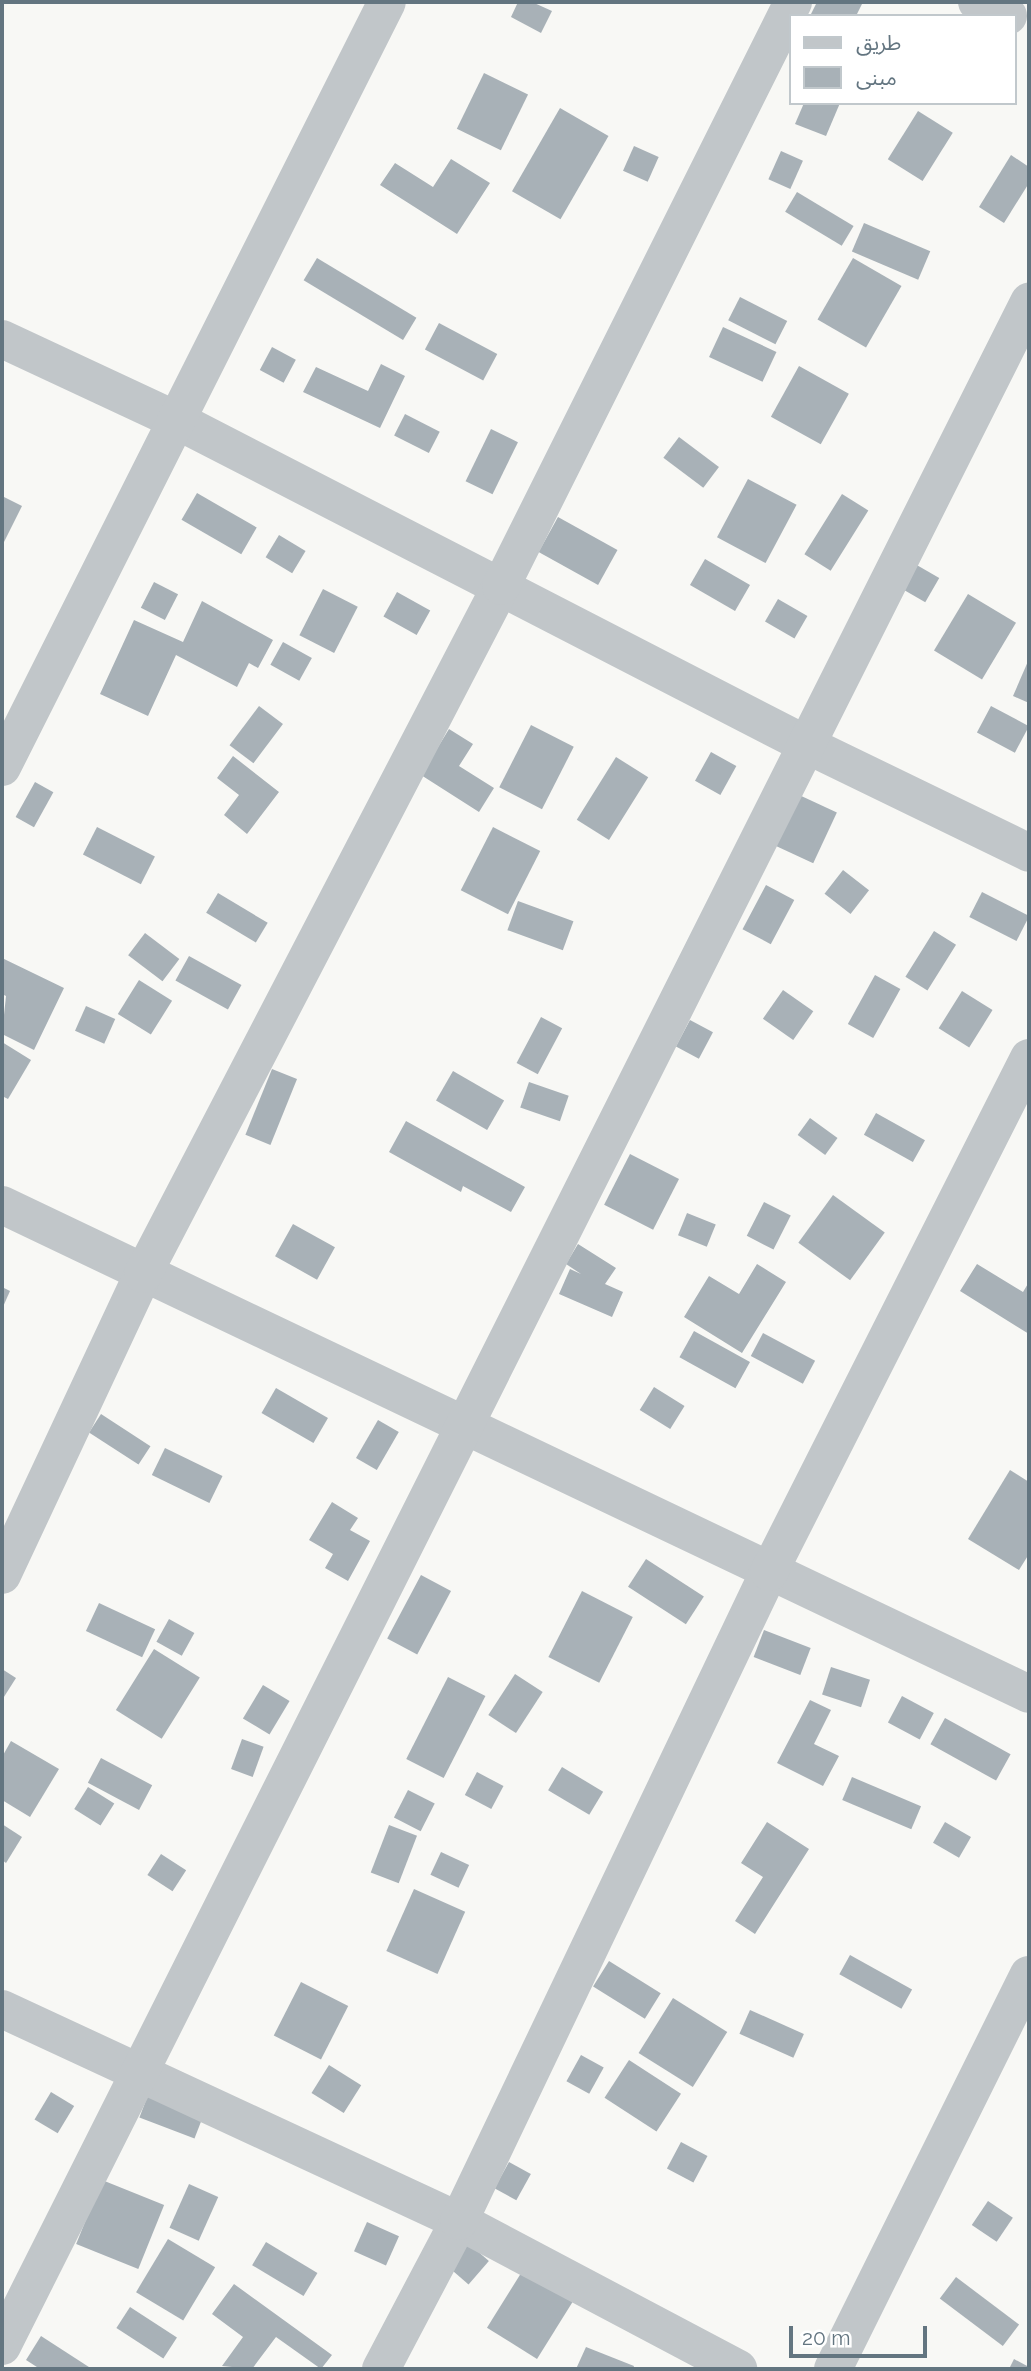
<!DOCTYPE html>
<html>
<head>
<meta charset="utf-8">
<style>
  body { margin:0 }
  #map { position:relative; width:1031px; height:2371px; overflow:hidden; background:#f8f8f5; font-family:Raleway,"Noto Sans Arabic",sans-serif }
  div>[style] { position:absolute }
  .building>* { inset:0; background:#a8b1b7; transform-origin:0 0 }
  .minor>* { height:38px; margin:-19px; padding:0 19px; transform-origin:19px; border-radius:19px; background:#c1c6c9 }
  span { translate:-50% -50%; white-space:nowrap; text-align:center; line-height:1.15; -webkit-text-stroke:7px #fff; paint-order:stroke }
  .frame { position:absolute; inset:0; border:4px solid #637580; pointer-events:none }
  .legend { position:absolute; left:789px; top:14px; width:228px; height:91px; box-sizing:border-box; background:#fff; border:2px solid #c1c8cc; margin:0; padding:9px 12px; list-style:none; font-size:21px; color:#637580 }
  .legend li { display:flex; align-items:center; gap:14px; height:35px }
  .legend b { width:35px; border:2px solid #c1c8cc }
  .scale { position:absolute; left:789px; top:2326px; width:138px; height:32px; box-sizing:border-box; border:4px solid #637580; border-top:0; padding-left:9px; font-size:21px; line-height:24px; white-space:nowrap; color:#637580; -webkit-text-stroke:5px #fff; paint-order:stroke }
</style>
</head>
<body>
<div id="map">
  <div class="building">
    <div style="clip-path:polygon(518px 2px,532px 2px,552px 11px,541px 33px,511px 17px)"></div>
    <div style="clip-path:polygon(817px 2px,863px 2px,856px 16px,810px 16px)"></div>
    <div style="left:484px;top:73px;width:49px;height:62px;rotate:26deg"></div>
    <div style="clip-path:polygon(804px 103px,840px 103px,826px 136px,795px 124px)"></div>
    <div style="left:560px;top:108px;width:56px;height:96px;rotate:30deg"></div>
    <div style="left:918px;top:111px;width:41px;height:57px;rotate:32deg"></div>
    <div style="left:634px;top:146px;width:27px;height:27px;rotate:24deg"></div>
    <div style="left:781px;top:151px;width:24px;height:31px;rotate:24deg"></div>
    <div style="clip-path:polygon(1011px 155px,1029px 167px,1029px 183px,1004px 223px,979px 207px)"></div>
    <div style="clip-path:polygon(451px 159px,490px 183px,457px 234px,380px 185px,395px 163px,433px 187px)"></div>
    <div style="left:797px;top:192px;width:66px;height:23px;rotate:31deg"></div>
    <div style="left:864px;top:223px;width:72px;height:31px;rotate:23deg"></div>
    <div style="left:317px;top:258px;width:116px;height:26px;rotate:31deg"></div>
    <div style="left:853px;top:258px;width:56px;height:71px;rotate:30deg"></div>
    <div style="left:740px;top:297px;width:53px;height:26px;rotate:27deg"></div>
    <div style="left:439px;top:323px;width:66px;height:30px;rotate:28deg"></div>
    <div style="left:723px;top:327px;width:59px;height:33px;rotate:25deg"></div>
    <div style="left:272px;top:347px;width:27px;height:26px;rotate:28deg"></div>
    <div style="clip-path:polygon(381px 364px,405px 376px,380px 428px,303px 392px,316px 367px,368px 391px)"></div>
    <div style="left:799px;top:366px;width:57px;height:58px;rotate:29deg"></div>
    <div style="left:405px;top:414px;width:39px;height:24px;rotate:27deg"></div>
    <div style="left:491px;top:429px;width:30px;height:58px;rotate:26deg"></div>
    <div style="left:679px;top:437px;width:50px;height:26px;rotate:37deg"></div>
    <div style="left:748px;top:479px;width:55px;height:66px;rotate:28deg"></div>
    <div style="left:197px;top:493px;width:69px;height:31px;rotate:30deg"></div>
    <div style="left:842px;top:494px;width:31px;height:71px;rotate:32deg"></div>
    <div style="clip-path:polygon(2px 496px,22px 506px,2px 546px)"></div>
    <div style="left:558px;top:517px;width:68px;height:40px;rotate:29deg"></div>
    <div style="left:279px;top:535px;width:31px;height:26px;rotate:31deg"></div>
    <div style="left:705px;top:559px;width:52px;height:30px;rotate:30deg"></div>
    <div style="left:915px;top:564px;width:28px;height:28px;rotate:30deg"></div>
    <div style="left:154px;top:582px;width:27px;height:29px;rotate:27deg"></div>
    <div style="left:323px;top:589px;width:39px;height:52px;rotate:27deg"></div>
    <div style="left:397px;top:592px;width:38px;height:28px;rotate:29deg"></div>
    <div style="left:968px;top:594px;width:56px;height:66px;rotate:31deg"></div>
    <div style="left:778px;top:599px;width:34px;height:26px;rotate:30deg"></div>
    <div style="clip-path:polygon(202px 601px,273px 640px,258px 668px,249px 663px,237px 687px,176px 655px,148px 716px,100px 694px,134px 620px,183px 642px)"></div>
    <div style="left:283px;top:642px;width:33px;height:26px;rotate:29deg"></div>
    <div style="clip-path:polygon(1029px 659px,1029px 703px,1013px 696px)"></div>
    <div style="left:259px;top:706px;width:30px;height:49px;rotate:37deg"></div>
    <div style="left:991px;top:706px;width:43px;height:30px;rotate:28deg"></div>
    <div style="left:531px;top:725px;width:48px;height:70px;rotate:27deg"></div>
    <div style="clip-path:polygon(449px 729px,473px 744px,459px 766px,494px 788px,479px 812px,421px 775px)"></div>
    <div style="left:711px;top:752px;width:29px;height:33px;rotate:29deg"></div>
    <div style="clip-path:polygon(233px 756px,279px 792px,247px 834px,224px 815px,239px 795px,217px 778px)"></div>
    <div style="left:616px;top:757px;width:38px;height:74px;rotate:32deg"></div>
    <div style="left:35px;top:782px;width:21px;height:40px;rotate:29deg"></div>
    <div style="left:797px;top:794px;width:44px;height:56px;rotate:25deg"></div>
    <div style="left:97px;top:827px;width:65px;height:31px;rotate:27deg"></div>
    <div style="left:493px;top:827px;width:53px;height:71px;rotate:27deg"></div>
    <div style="left:843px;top:870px;width:33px;height:30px;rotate:38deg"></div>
    <div style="left:766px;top:885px;width:32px;height:50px;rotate:28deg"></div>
    <div style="left:982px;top:892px;width:53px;height:28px;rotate:27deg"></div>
    <div style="left:218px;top:893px;width:58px;height:23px;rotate:31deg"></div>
    <div style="left:518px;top:901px;width:59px;height:31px;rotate:20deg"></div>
    <div style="left:934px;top:931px;width:26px;height:54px;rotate:32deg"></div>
    <div style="left:145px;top:933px;width:43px;height:28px;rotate:37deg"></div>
    <div style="left:189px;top:956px;width:60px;height:28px;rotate:29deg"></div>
    <div style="clip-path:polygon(2px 958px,64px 988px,34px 1050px,2px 1034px,6px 996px,2px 994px)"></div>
    <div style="left:875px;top:975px;width:29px;height:56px;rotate:29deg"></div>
    <div style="left:139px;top:980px;width:39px;height:40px;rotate:32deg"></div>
    <div style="left:783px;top:990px;width:37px;height:35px;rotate:35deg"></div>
    <div style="left:962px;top:991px;width:36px;height:44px;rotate:32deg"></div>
    <div style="left:86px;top:1006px;width:32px;height:27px;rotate:24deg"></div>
    <div style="left:541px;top:1017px;width:24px;height:52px;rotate:28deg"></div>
    <div style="left:690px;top:1020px;width:26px;height:30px;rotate:28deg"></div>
    <div style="clip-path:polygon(2px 1042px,31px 1060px,8px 1099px,2px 1096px)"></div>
    <div style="left:272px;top:1069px;width:27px;height:71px;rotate:22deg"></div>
    <div style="left:453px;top:1071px;width:59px;height:34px;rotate:30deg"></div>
    <div style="left:529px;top:1082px;width:42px;height:27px;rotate:19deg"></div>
    <div style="left:876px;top:1113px;width:56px;height:25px;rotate:29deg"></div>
    <div style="left:810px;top:1118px;width:34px;height:21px;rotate:36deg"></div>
    <div style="clip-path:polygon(406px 1121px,525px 1187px,511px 1212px,463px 1186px,461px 1192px,389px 1152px)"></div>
    <div style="left:630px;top:1154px;width:55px;height:57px;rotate:27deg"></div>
    <div style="left:833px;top:1195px;width:64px;height:59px;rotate:36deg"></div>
    <div style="left:764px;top:1202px;width:30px;height:38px;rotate:27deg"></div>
    <div style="left:687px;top:1213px;width:31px;height:24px;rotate:22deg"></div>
    <div style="left:293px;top:1224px;width:48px;height:37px;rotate:29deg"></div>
    <div style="clip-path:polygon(578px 1244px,616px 1268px,605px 1284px,623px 1292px,612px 1317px,559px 1294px,570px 1269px,581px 1274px,566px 1264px)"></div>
    <div style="clip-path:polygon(757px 1264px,786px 1282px,742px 1353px,684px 1317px,709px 1276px,739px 1294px)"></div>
    <div style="clip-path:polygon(977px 1264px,1023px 1292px,1029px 1282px,1029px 1334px,960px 1291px)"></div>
    <div style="clip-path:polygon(2px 1287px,10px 1291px,2px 1309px)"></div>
    <div style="left:694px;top:1331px;width:64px;height:30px;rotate:29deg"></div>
    <div style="left:763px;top:1333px;width:59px;height:26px;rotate:28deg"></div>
    <div style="left:654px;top:1387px;width:36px;height:27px;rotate:32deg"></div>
    <div style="left:276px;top:1388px;width:60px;height:29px;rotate:30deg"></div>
    <div style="left:101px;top:1414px;width:59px;height:22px;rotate:33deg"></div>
    <div style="left:378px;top:1420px;width:24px;height:44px;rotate:30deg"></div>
    <div style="left:165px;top:1448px;width:64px;height:30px;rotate:26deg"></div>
    <div style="clip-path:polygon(1010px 1470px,1029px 1482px,1029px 1554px,1019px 1570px,968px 1539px)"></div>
    <div style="clip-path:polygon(332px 1502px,358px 1518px,350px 1530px,370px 1541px,348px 1581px,325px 1568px,333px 1554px,309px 1540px)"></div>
    <div style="left:646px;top:1559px;width:69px;height:33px;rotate:33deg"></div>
    <div style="left:421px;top:1575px;width:34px;height:72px;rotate:28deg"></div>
    <div style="left:582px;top:1591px;width:57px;height:74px;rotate:27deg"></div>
    <div style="left:99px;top:1603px;width:62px;height:31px;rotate:25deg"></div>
    <div style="left:169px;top:1619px;width:29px;height:26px;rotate:29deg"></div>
    <div style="left:764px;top:1630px;width:50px;height:29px;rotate:21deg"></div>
    <div style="left:154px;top:1649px;width:54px;height:72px;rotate:32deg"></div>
    <div style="left:831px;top:1667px;width:41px;height:29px;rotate:18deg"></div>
    <div style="clip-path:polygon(2px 1669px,16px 1678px,2px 1700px)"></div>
    <div style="left:515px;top:1674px;width:33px;height:49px;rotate:33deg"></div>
    <div style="left:448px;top:1677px;width:42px;height:92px;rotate:27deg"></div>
    <div style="left:263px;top:1685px;width:31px;height:39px;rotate:31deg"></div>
    <div style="left:902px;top:1696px;width:36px;height:30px;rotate:28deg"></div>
    <div style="clip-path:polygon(810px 1700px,831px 1710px,814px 1744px,839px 1756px,823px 1786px,777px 1763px)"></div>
    <div style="left:945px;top:1718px;width:75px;height:30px;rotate:29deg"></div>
    <div style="left:242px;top:1739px;width:23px;height:32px;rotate:20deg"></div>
    <div style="clip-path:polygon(11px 1741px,59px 1769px,30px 1817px,2px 1800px,2px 1757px)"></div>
    <div style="left:101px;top:1758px;width:58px;height:28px;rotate:28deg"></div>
    <div style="left:562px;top:1767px;width:48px;height:27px;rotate:31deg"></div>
    <div style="left:477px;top:1772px;width:30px;height:26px;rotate:28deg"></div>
    <div style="left:852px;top:1777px;width:75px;height:25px;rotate:23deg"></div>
    <div style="left:88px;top:1787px;width:31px;height:26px;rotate:32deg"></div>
    <div style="left:408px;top:1790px;width:30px;height:31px;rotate:27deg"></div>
    <div style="clip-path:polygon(767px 1822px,809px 1849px,755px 1934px,735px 1921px,763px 1877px,741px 1863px)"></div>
    <div style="left:945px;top:1822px;width:30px;height:24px;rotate:30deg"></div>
    <div style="clip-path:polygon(2px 1824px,22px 1837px,6px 1863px,2px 1860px)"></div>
    <div style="left:389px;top:1825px;width:30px;height:51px;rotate:21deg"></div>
    <div style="left:441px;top:1852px;width:31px;height:25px;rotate:25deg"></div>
    <div style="left:161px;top:1854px;width:30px;height:25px;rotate:33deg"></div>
    <div style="left:414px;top:1889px;width:56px;height:68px;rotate:24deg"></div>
    <div style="left:850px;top:1955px;width:71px;height:22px;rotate:29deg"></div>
    <div style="left:609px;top:1961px;width:61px;height:30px;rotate:32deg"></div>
    <div style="left:301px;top:1982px;width:53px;height:60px;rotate:27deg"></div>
    <div style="left:673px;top:1998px;width:64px;height:65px;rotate:32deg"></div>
    <div style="left:750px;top:2010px;width:59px;height:26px;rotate:24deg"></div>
    <div style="left:581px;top:2055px;width:26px;height:30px;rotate:29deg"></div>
    <div style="left:629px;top:2060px;width:62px;height:45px;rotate:33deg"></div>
    <div style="left:329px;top:2065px;width:38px;height:33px;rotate:32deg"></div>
    <div style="left:51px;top:2092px;width:27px;height:32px;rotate:31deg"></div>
    <div style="left:148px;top:2095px;width:59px;height:24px;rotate:21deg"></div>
    <div style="left:681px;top:2142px;width:30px;height:30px;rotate:28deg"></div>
    <div style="left:509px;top:2162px;width:25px;height:30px;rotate:29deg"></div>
    <div style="left:102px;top:2180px;width:67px;height:69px;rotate:22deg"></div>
    <div style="left:189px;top:2184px;width:32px;height:48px;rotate:24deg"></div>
    <div style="left:988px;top:2201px;width:30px;height:29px;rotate:34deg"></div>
    <div style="left:367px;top:2222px;width:35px;height:32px;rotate:24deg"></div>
    <div style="left:168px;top:2239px;width:55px;height:62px;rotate:31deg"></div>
    <div style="left:266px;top:2242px;width:60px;height:27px;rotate:31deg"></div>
    <div style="left:467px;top:2242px;width:29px;height:31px;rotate:41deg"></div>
    <div style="left:523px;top:2270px;width:59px;height:68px;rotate:32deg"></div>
    <div style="left:956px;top:2277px;width:79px;height:27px;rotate:37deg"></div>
    <div style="clip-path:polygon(234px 2284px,332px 2355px,321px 2369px,276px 2337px,252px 2369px,222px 2366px,243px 2337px,212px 2314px)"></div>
    <div style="left:130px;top:2307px;width:56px;height:25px;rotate:33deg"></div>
    <div style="clip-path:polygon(41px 2336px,92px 2369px,40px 2369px,26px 2360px)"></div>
    <div style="clip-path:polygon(586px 2347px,634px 2366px,633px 2369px,576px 2369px)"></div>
    <div style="clip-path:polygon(1014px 2359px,1029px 2367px,1029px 2369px,1009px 2369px)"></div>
  </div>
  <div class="minor">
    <div style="left:977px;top:2px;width:34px;rotate:24deg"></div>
    <div style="left:2px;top:339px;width:194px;rotate:25deg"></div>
    <div style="left:178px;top:421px;width:708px;rotate:27.25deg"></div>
    <div style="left:807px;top:745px;width:247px;rotate:25.9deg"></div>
    <div style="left:2px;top:767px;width:856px;rotate:-63.29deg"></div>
    <div style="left:2px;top:1205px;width:1137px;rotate:25.46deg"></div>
    <div style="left:2px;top:1575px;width:332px;rotate:-64.9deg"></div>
    <div style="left:143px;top:1274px;width:776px;rotate:-62.51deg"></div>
    <div style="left:501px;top:586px;width:653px;rotate:-63.43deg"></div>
    <div style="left:2px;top:2009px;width:504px;rotate:24.89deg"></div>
    <div style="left:459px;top:2221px;width:316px;rotate:27.9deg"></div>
    <div style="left:2px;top:2346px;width:2288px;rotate:-63.32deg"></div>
    <div style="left:381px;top:2369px;width:167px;rotate:-62.2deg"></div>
    <div style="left:459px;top:2221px;width:719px;rotate:-64.47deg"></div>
    <div style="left:769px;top:1572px;width:576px;rotate:-63.17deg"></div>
    <div style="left:833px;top:2369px;width:440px;rotate:-63.6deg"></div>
  </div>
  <div class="frame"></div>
  <ul class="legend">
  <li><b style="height:9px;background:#c1c6c9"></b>طريق</li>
  <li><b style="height:19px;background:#a8b1b7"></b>مبنى</li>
  </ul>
  <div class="scale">20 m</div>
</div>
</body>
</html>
